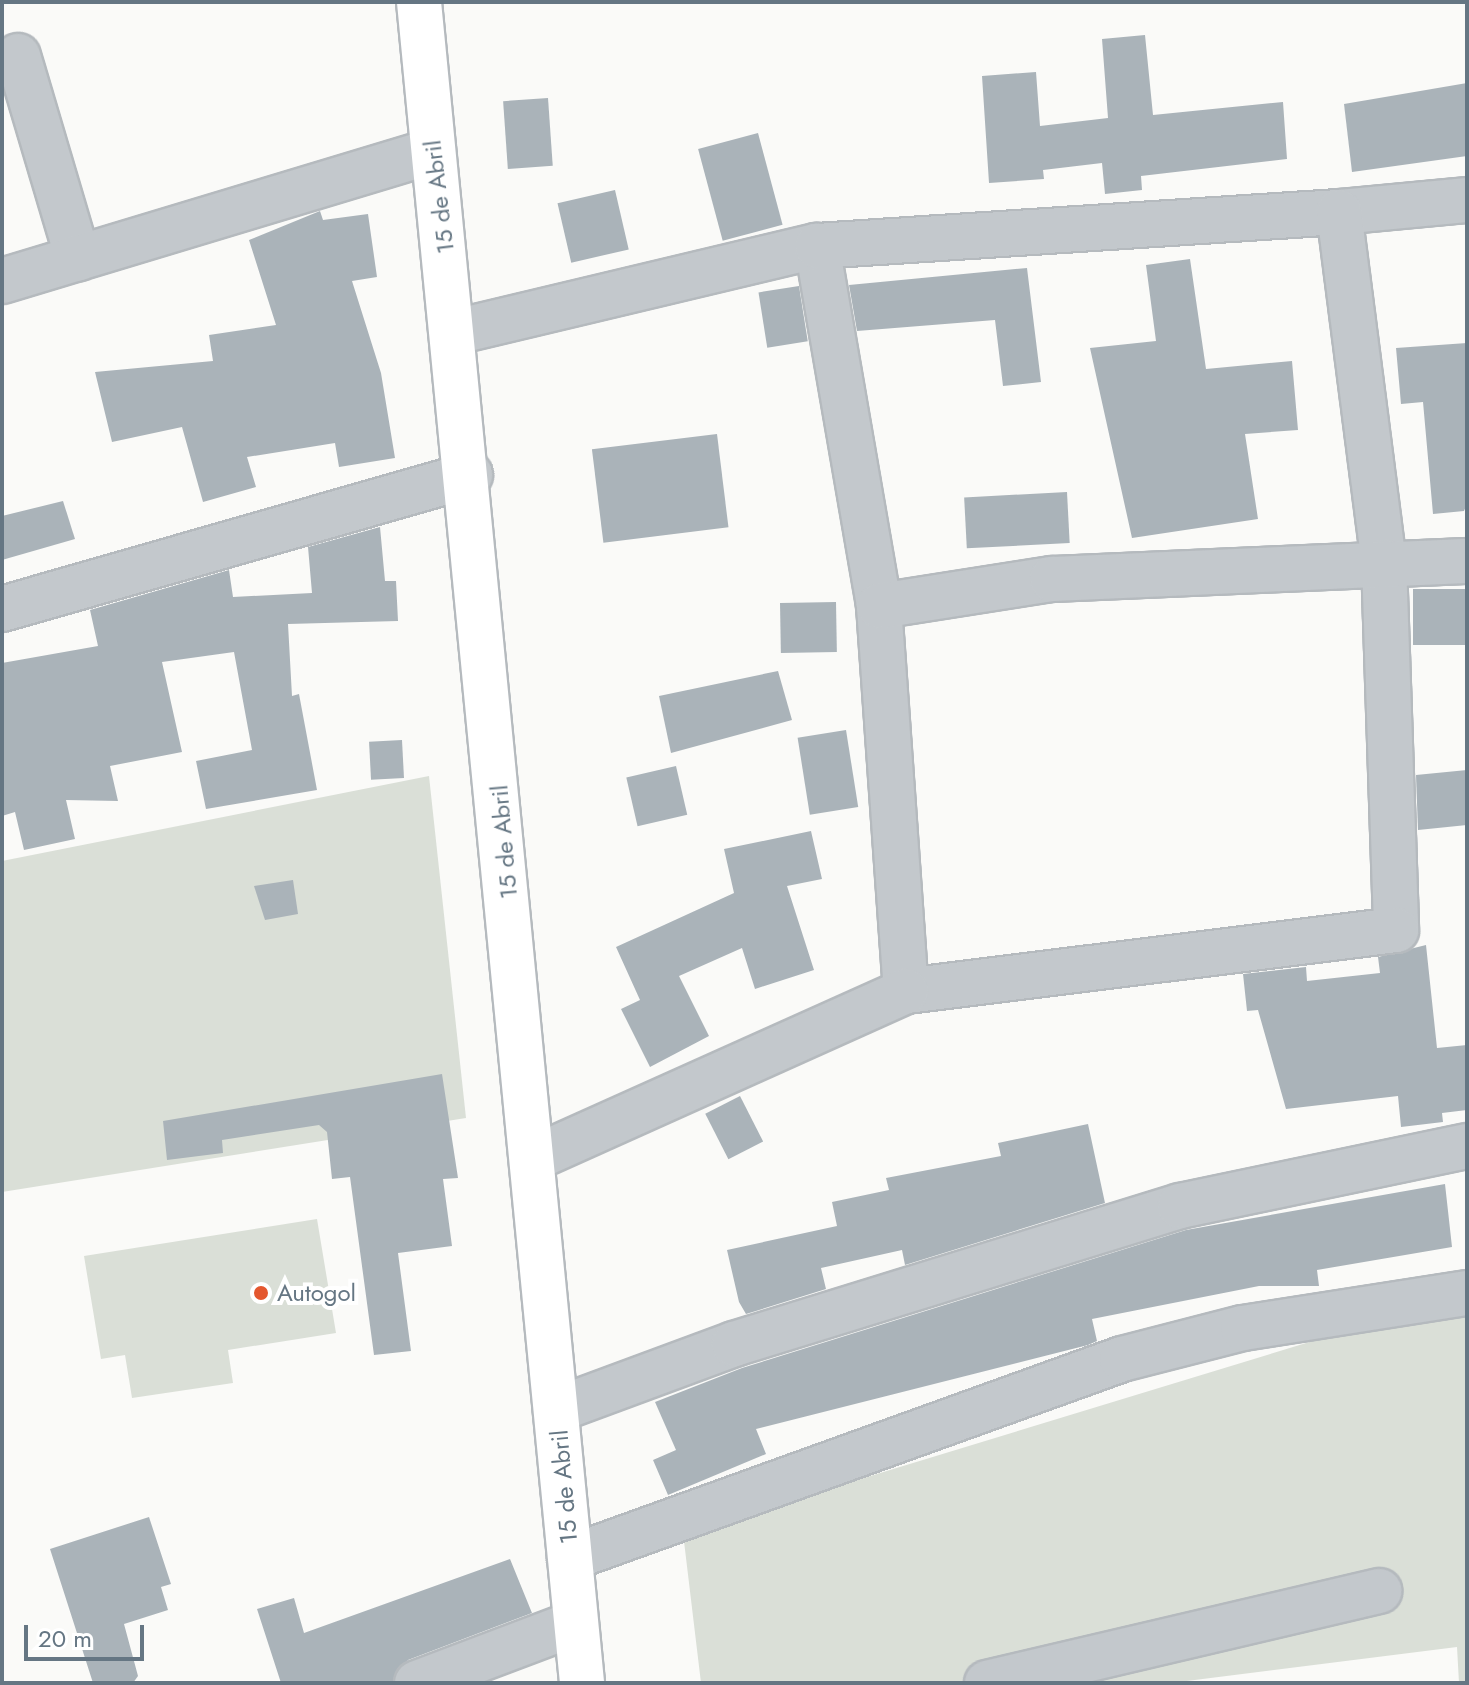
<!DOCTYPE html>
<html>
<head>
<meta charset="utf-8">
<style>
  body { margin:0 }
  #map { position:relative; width:1469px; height:1685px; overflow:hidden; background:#fafaf8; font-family:Jost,sans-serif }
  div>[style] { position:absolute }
  .green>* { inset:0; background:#dadfd7 }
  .building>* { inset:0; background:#aab3b9; transform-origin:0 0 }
  .roads { filter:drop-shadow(2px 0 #b5babe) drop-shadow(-2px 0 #b5babe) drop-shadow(0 2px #b5babe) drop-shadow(0 -2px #b5babe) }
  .minor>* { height:44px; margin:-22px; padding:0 22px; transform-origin:22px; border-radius:22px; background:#c3c8cc }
  .major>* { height:44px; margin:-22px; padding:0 22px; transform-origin:22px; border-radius:22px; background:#fff }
  .dots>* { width:22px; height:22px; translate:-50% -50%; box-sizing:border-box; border:4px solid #fff; border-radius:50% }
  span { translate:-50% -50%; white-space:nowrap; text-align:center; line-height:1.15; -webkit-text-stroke:8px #fff; paint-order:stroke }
  .street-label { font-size:24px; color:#657683 }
  .poi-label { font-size:24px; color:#657683 }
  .left { translate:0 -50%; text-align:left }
  .frame { position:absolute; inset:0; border:4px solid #657683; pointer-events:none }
  .scale { position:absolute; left:24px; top:1625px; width:120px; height:36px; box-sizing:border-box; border:4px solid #657683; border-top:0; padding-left:10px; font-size:24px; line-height:28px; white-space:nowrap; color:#657683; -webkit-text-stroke:6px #fff; paint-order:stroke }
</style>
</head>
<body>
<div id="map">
  <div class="green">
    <div style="clip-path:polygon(429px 776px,466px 1118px,2px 1192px,2px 861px)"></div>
    <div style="clip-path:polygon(317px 1219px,336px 1333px,228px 1350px,233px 1383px,132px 1398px,125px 1355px,101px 1359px,84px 1256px)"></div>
    <div style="clip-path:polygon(1467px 1294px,1467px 1683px,1459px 1683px,1457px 1647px,1171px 1683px,701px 1683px,683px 1533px)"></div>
  </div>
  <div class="building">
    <div style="clip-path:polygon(1145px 35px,1153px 115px,1283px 102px,1287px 159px,1141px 176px,1142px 190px,1105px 194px,1102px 163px,1043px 170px,1044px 179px,989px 183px,982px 76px,1036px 72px,1040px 126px,1108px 118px,1102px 39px)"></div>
    <div style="clip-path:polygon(1467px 83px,1467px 156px,1352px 172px,1344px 104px)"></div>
    <div style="left:548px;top:98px;width:68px;height:45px;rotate:86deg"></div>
    <div style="left:758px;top:133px;width:95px;height:62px;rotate:75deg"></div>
    <div style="left:615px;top:190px;width:61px;height:59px;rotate:77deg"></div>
    <div style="clip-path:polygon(320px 211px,323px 220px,368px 214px,377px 277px,352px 281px,381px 373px,395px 458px,339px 467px,335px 443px,247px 457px,256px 487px,203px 502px,182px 427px,112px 442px,95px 372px,213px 361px,209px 335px,276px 325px,249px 240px)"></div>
    <div style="clip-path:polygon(1190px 259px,1206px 369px,1292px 361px,1298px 430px,1245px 434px,1258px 519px,1132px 538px,1090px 348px,1156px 341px,1146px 265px)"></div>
    <div style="clip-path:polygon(1027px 268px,1041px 382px,1003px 386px,995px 320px,857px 331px,849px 285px)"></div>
    <div style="left:799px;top:286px;width:56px;height:41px;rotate:81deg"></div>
    <div style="clip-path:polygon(1467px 343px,1467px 504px,1464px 511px,1433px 514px,1423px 402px,1401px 404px,1396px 348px)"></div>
    <div style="left:717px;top:434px;width:94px;height:126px;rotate:83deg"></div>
    <div style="left:1067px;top:492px;width:51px;height:103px;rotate:87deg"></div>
    <div style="clip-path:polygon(63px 501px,75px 539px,2px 560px,2px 516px)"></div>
    <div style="clip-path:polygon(380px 527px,385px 581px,396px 581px,398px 621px,288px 624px,292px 696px,299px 694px,317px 790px,206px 809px,196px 761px,252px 750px,234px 652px,162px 662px,182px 752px,110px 766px,118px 801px,66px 800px,75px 839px,24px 850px,15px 812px,2px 816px,2px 663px,98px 646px,90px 610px,229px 570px,233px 597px,312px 593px,308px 547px)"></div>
    <div style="left:1467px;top:589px;width:56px;height:54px;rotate:90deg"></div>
    <div style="left:836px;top:602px;width:50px;height:56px;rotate:89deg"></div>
    <div style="clip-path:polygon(778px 671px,792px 720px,671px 753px,659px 696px)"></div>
    <div style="left:846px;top:730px;width:78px;height:49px;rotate:81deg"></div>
    <div style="left:402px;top:740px;width:38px;height:33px;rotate:87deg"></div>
    <div style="left:676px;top:766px;width:50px;height:51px;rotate:77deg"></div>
    <div style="clip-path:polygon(1467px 770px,1467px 825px,1418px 830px,1416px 775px)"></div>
    <div style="clip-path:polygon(811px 831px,822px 879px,787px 886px,814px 970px,755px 989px,742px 948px,679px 976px,709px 1036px,650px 1067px,621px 1009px,640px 1000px,616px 947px,734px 893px,724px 849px)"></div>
    <div style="clip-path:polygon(293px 880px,298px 914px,265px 920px,254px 886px)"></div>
    <div style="clip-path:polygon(1426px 945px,1437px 1048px,1467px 1045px,1467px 1110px,1442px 1113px,1443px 1122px,1401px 1127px,1398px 1096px,1286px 1109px,1258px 1010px,1247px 1011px,1243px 974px,1306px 967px,1307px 981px,1380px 973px,1378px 957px)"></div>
    <div style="clip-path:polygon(442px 1074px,458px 1178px,443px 1179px,452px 1246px,398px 1253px,411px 1351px,374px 1355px,350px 1177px,332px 1179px,327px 1132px,319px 1125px,222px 1140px,223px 1153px,167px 1160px,163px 1121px)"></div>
    <div style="left:740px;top:1096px;width:51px;height:39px;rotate:63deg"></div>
    <div style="clip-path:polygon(1088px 1124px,1105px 1203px,905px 1265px,902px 1250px,821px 1268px,826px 1289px,746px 1314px,739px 1302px,727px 1250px,837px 1226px,832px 1202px,889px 1190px,886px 1178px,1001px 1156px,998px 1143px)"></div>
    <div style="clip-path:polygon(1445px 1184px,1452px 1247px,1317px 1270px,1319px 1286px,1259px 1286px,1092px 1319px,1097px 1341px,1088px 1345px,756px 1429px,766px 1454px,668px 1495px,653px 1460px,676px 1450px,655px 1402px,742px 1368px,1186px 1230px)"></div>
    <div style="clip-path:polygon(149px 1517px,171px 1584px,161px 1587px,168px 1610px,124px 1624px,138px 1676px,133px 1683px,93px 1683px,50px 1549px)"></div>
    <div style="clip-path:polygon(510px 1559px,532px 1613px,408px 1660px,393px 1683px,281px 1683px,257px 1609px,294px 1598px,304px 1633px)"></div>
  </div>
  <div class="roads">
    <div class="minor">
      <div style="left:18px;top:56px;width:211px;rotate:73.5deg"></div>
      <div style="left:1339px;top:212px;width:129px;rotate:-5.4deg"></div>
      <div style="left:817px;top:246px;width:365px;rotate:80.2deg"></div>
      <div style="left:879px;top:606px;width:386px;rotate:86deg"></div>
      <div style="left:2px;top:281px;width:450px;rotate:-16.8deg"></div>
      <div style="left:455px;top:332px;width:372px;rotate:-13.4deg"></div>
      <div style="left:817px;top:246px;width:523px;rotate:-3.73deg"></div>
      <div style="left:1339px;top:212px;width:353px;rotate:82.7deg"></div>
      <div style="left:1384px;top:562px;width:368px;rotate:88.1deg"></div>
      <div style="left:1396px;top:930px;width:494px;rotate:172.9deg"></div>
      <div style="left:906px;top:991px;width:409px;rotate:155.8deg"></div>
      <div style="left:879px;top:606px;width:175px;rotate:-8.9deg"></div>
      <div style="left:1052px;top:579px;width:415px;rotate:-2.5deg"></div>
      <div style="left:2px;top:609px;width:487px;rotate:-16deg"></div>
      <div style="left:556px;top:1410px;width:190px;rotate:-20.3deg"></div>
      <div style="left:734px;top:1344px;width:467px;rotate:-17.2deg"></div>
      <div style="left:1180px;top:1206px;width:293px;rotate:-11.8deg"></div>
      <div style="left:570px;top:1558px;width:587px;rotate:-19.82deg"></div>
      <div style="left:1122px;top:1359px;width:125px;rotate:-14.4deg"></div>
      <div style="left:1243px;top:1328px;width:227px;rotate:-8.9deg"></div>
      <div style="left:417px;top:1683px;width:170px;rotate:-20.7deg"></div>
      <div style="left:987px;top:1683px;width:403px;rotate:-13.2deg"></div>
    </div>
    <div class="major">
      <div style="left:419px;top:2px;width:1689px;rotate:84.46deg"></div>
    </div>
  </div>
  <div class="dots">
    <div style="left:261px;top:1293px;background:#e4572e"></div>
  </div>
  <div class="street-label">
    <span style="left:439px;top:197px;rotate:-97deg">15 de Abril</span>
    <span style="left:504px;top:842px;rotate:-95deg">15 de Abril</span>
    <span style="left:564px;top:1487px;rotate:-95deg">15 de Abril</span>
  </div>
  <div class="poi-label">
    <span class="left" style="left:277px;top:1293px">Autogol</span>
  </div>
  <div class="frame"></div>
  <div class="scale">20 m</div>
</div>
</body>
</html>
